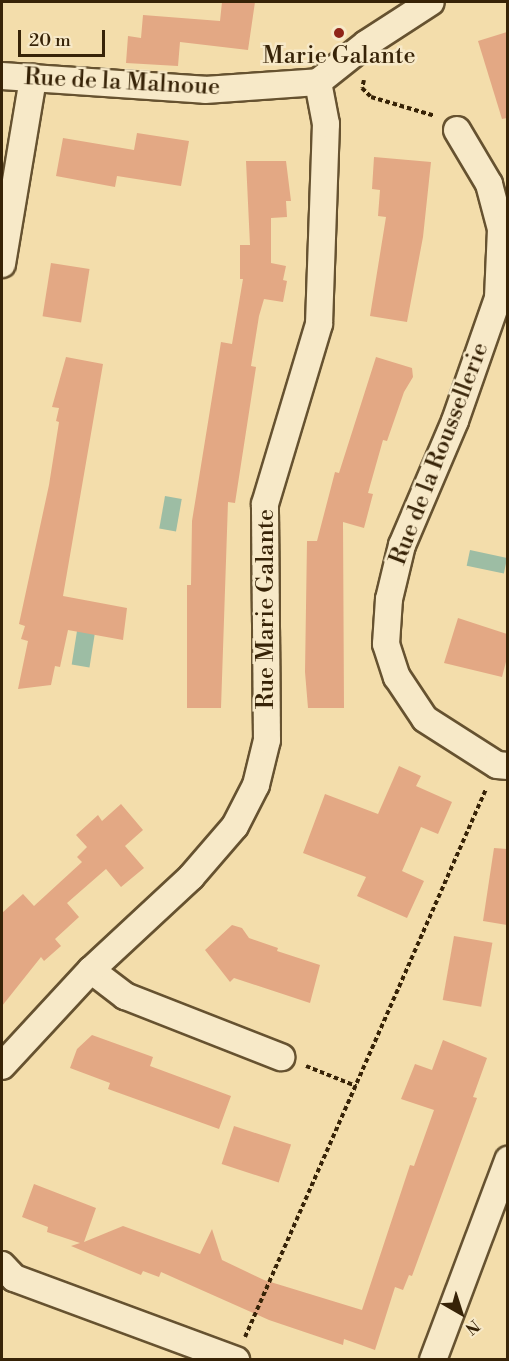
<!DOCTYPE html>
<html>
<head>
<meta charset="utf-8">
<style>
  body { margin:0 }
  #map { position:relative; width:509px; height:1361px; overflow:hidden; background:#f3ddab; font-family:"Libre Bodoni",serif }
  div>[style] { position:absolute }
  .water>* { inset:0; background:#9dbda4; transform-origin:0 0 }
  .building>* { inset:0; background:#e3a884; transform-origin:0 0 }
  .path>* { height:4px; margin-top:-2px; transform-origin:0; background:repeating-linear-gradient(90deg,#372307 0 4.5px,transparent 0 7.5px) }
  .roads { filter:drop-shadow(2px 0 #665230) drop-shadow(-2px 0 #665230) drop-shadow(0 2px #665230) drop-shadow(0 -2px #665230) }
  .minor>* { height:26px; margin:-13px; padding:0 13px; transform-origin:13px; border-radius:13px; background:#f7e9c8 }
  .dots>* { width:16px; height:16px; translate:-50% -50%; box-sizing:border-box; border:3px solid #f7e9c8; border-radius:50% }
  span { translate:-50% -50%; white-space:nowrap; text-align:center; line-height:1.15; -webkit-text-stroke:5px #f7e9c8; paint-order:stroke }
  .poi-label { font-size:24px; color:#372307 }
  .street-label { font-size:24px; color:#372307 }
  .frame { position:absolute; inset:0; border:3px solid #372307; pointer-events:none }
  .north { position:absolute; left:431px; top:1283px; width:60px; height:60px; -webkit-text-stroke:4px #f7e9c8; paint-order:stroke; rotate:141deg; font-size:16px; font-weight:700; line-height:24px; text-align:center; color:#372307 }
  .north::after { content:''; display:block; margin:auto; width:21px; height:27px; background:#372307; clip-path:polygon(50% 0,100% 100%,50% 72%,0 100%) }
  .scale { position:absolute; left:18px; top:30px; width:87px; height:27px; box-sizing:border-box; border:3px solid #372307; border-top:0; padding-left:8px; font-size:18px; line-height:21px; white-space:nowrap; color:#372307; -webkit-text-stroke:4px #f7e9c8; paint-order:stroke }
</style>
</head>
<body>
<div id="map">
  <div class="water">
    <div style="left:165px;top:496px;width:17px;height:33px;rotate:10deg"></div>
    <div style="left:470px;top:550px;width:38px;height:16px;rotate:12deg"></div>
    <div style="left:77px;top:631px;width:18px;height:34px;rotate:9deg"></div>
  </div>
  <div class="building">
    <div style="clip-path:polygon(222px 2px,255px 2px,248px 50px,180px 42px,178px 66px,126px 63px,128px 36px,141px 38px,143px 15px,220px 21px)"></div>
    <div style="clip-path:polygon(507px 32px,507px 118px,502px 119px,478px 41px)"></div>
    <div style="clip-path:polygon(137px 133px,189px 141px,181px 186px,117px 176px,115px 187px,56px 176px,63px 138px,134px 150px)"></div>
    <div style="clip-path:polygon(374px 157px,431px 162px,423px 237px,407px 322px,370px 316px,386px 217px,378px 216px,380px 190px,372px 189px)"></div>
    <div style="clip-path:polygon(246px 161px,286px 161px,291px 201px,286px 201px,287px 217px,271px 218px,271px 263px,286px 266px,283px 280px,287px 281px,283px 302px,264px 299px,259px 316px,251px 366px,256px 367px,235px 503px,228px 502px,221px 708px,187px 708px,187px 585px,191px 585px,192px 521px,221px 342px,232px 344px,243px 279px,240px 279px,240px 245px,250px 245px)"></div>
    <div style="left:51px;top:263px;width:39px;height:54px;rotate:9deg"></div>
    <div style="clip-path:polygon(66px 357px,103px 364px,63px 596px,127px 608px,123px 640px,68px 630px,60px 667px,55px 666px,51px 685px,18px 689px,28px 641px,21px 639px,25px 626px,19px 624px,49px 485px,59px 422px,56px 421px,59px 408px,52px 407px)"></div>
    <div style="clip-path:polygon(376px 357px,412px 368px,413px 377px,404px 392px,387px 441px,383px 440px,368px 493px,373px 494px,364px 528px,343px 522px,344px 708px,308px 708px,305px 672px,307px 541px,317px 541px,335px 472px,339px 473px)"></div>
    <div style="clip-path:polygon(458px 618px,507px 634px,507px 658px,502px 677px,444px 663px)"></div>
    <div style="clip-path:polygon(399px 766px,421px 776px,416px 786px,452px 802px,438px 834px,421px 827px,402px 871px,424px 881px,407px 918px,357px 896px,366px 877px,303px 853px,325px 794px,378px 814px)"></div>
    <div style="clip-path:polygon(121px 804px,143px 830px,125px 846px,144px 868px,121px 887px,106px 869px,67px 903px,79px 917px,55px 939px,61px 946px,44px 961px,41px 957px,2px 1006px,2px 913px,23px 894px,34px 906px,82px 862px,77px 857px,87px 847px,76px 835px,98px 815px,102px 821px)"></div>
    <div style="clip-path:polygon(494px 848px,507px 849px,507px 925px,483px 921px)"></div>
    <div style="clip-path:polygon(232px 925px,242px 928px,249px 938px,278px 948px,277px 951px,320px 965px,310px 1003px,234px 978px,230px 982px,205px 950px)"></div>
    <div style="left:454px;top:936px;width:39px;height:65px;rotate:10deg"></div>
    <div style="clip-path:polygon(92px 1035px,153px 1057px,150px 1066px,231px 1096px,219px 1129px,108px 1089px,110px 1083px,70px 1068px,77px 1049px)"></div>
    <div style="clip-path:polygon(443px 1040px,487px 1058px,473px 1097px,477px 1098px,412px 1276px,409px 1275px,403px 1290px,395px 1287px,375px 1350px,344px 1339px,343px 1345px,269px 1320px,161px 1272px,159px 1277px,143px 1271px,141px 1275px,71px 1246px,80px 1243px,47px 1232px,48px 1227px,22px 1217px,34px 1184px,96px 1208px,84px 1242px,123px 1226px,200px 1254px,212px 1229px,222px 1260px,264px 1280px,362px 1310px,410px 1165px,414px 1166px,434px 1110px,401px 1099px,415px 1064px,432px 1070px)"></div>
    <div style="left:234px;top:1126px;width:60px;height:40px;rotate:18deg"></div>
  </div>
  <div class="path">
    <div style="left:364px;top:80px;width:8px;rotate:104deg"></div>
    <div style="left:362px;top:88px;width:13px;rotate:45deg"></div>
    <div style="left:371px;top:97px;width:67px;rotate:16.5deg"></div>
    <div style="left:306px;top:1066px;width:54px;rotate:21.8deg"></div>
    <div style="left:245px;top:1337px;width:599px;rotate:-66.26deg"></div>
  </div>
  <div class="roads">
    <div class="minor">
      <div style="left:2px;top:76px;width:203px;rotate:3.9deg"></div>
      <div style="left:205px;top:90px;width:113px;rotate:-4deg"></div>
      <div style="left:318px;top:82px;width:61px;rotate:-38.4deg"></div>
      <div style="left:366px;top:44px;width:77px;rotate:-32.9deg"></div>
      <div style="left:457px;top:130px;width:63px;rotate:59.3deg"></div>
      <div style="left:489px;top:184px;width:47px;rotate:75.1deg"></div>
      <div style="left:501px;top:229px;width:69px;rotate:92.5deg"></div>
      <div style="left:498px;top:298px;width:130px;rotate:109.3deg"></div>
      <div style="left:455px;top:421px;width:135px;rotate:113.1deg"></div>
      <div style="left:402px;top:545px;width:56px;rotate:103.5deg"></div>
      <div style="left:389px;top:599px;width:45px;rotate:93.8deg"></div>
      <div style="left:386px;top:644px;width:35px;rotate:72deg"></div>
      <div style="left:397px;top:677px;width:50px;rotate:56.3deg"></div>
      <div style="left:425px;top:719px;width:85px;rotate:32.6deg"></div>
      <div style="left:497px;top:765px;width:11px;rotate:5deg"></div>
      <div style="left:2px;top:264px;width:189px;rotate:-80.5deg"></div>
      <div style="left:91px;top:970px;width:43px;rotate:37.4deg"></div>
      <div style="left:125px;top:996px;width:168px;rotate:21.4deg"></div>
      <div style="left:2px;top:1066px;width:131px;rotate:-47.2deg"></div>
      <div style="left:91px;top:970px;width:137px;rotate:-42.9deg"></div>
      <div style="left:191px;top:877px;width:67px;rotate:-49.2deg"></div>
      <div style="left:235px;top:826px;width:46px;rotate:-62.9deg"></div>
      <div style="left:256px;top:785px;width:46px;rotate:-76.3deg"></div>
      <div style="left:267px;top:740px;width:236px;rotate:-90.5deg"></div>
      <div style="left:265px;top:504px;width:188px;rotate:-73.3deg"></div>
      <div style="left:319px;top:324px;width:200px;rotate:-88deg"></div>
      <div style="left:326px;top:124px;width:43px;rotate:-100.8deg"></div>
      <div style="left:2px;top:1265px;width:18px;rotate:47deg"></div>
      <div style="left:14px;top:1278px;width:237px;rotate:20.3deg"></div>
      <div style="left:433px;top:1360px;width:214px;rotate:-69.4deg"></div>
    </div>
  </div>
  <div class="dots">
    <div style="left:339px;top:33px;background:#8f2418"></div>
  </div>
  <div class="poi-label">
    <span style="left:339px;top:57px">Marie Galante</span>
  </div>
  <div class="street-label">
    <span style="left:122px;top:83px;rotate:3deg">Rue de la Malnoue</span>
    <span style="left:440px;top:454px;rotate:-69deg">Rue de la Roussellerie</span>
    <span style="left:267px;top:609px;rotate:-90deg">Rue Marie Galante</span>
  </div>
  <div class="frame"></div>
  <div class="north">N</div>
  <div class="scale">20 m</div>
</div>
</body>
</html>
